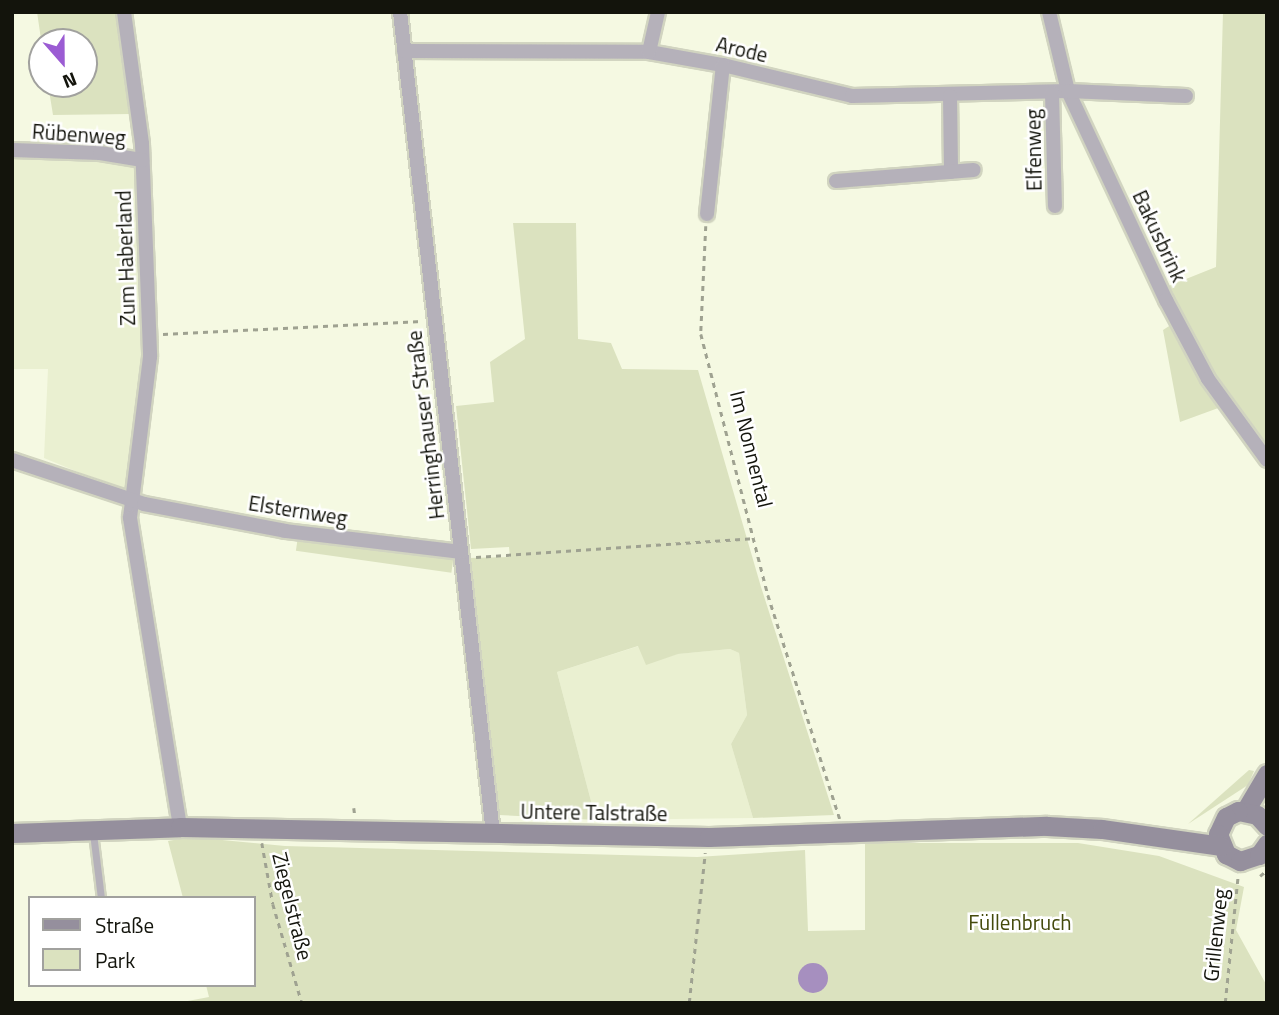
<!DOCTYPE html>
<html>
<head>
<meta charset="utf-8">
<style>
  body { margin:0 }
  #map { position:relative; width:1279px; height:1015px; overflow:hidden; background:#f5f9e2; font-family:"Titillium Web",sans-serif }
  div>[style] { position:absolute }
  .built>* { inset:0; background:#eaf0d1 }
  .green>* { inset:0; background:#dbe2bf; transform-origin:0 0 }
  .water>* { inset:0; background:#a68fbf }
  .round { border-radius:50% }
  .path>* { height:2.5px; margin-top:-1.25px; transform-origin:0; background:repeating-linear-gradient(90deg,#9fa291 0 5px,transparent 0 10px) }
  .roads { filter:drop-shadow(2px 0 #d1d4c0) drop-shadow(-2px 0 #d1d4c0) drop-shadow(0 2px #d1d4c0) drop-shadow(0 -2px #d1d4c0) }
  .lane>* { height:7px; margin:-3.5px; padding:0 3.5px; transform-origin:3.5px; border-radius:3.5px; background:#b5b1ba }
  .street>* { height:14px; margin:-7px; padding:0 7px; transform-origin:7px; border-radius:7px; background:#b5b1ba }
  .secondary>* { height:19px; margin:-9.5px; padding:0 9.5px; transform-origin:9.5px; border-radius:9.5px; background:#958f9d }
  span { translate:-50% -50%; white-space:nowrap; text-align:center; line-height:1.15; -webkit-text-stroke:5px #fff; paint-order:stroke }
  .street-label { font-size:21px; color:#13140c }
  .park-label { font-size:21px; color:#444a0b }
  .frame { position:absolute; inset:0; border:14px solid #13140c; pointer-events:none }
  .legend { position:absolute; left:28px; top:896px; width:228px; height:91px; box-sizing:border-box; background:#fff; border:2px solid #a1a19e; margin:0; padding:9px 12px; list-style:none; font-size:21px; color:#13140c }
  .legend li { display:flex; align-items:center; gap:14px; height:35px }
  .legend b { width:35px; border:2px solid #a1a19e }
  .north { position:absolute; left:28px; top:28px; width:70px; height:70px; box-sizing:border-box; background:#fff; border:2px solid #a1a19e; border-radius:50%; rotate:159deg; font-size:19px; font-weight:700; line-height:28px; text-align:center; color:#13140c }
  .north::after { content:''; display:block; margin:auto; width:24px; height:32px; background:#9b5cd3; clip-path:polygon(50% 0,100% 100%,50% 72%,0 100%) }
</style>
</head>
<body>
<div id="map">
  <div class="built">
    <div style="clip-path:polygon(12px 158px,113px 160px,137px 165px,145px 371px,126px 492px,44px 458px,48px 369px,12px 369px)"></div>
    <div style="clip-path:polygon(639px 646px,646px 664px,677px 654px,730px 649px,739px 653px,747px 715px,731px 744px,753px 818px,596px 820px,557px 672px)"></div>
  </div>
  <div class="green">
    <div style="clip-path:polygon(37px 12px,117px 12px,131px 114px,53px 115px,48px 84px,84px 84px,84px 42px,42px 42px,42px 46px)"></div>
    <div style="clip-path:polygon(1223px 12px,1267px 12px,1267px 450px,1232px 403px,1180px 422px,1163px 330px,1180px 319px,1166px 287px,1216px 267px)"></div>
    <div style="clip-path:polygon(513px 223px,576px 223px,578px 339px,611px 343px,622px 369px,698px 370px,761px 587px,834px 815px,753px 818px,731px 744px,747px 715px,739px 653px,730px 649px,678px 654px,646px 665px,638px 646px,557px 672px,596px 820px,499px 815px,468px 558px,510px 557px,509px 547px,471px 549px,456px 406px,494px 402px,490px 362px,525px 339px)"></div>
    <div style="left:298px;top:536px;width:157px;height:15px;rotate:8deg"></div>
    <div style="clip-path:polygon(1249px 770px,1254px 771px,1248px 785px,1188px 824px)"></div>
    <div style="clip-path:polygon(191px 837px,285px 846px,697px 857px,805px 850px,808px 931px,865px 930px,865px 843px,1078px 843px,1159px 856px,1244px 887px,1236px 930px,1267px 986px,1267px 1003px,177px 1003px,209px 997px,206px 985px,254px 985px,254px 898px,183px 898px,168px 841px)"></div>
  </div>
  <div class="water">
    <div class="round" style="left:798px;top:963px;width:30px;height:30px"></div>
  </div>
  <div class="path">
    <div style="left:706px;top:226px;width:108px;rotate:92.7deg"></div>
    <div style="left:701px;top:334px;width:269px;rotate:75.6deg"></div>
    <div style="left:768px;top:595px;width:235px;rotate:72.2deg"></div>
    <div style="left:163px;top:334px;width:259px;rotate:-2.9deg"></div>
    <div style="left:476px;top:557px;width:277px;rotate:-3.9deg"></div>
    <div style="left:354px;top:808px;width:8px;rotate:83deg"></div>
    <div style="left:262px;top:843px;width:62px;rotate:79.8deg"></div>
    <div style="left:273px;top:904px;width:103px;rotate:73.7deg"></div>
    <div style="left:1260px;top:876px;width:9px;rotate:-41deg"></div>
    <div style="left:689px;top:1003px;width:151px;rotate:-83.9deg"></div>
    <div style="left:1225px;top:1003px;width:130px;rotate:-84.2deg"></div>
  </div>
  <div class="roads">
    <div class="lane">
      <div style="left:93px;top:833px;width:65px;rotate:83deg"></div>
    </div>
    <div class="street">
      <div style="left:124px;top:12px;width:133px;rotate:82.2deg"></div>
      <div style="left:142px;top:144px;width:213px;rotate:87.8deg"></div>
      <div style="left:150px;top:357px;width:162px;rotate:97.1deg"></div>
      <div style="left:130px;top:518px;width:313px;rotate:80.8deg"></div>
      <div style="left:400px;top:12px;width:826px;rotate:83.54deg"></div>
      <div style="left:1049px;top:12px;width:81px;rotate:76.5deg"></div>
      <div style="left:1068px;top:91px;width:231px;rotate:64.9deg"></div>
      <div style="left:1166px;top:300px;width:89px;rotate:62deg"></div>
      <div style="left:1208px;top:379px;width:100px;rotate:53.9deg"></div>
      <div style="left:404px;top:51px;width:245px;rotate:0.2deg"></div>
      <div style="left:649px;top:52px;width:75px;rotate:10deg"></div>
      <div style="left:723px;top:65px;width:133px;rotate:13.5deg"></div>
      <div style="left:852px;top:96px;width:216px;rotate:-1.3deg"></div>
      <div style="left:1068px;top:91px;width:118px;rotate:2.4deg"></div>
      <div style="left:649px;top:52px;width:41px;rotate:-77.3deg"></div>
      <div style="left:1052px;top:93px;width:113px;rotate:88.5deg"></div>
      <div style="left:950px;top:96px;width:76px;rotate:89.2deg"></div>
      <div style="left:12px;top:150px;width:88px;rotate:2deg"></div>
      <div style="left:100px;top:153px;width:43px;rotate:9.5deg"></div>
      <div style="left:836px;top:181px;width:138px;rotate:-4.6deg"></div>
      <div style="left:707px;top:214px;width:150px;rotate:-83.9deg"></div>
      <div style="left:12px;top:460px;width:139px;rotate:18.4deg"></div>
      <div style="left:144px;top:504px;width:144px;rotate:10.8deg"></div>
      <div style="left:285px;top:531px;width:177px;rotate:6.8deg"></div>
    </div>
    <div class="secondary">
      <div style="left:1245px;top:811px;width:43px;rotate:-59.3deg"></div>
      <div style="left:1267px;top:826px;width:15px;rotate:-132deg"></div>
      <div style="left:1257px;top:815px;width:19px;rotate:-168deg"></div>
      <div style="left:1238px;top:811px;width:13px;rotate:153deg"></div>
      <div style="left:1226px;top:817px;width:19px;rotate:115deg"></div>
      <div style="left:1218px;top:834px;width:22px;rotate:68deg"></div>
      <div style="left:1226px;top:854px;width:16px;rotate:27deg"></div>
      <div style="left:1240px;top:861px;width:20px;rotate:-18deg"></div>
      <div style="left:1259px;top:855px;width:14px;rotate:-54deg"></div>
      <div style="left:12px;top:833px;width:168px;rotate:-2deg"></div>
      <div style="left:180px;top:827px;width:529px;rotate:1.08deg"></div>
      <div style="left:709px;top:837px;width:338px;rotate:-1.9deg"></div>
      <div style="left:1047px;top:826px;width:55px;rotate:3.1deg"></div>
      <div style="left:1102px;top:829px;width:120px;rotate:8.1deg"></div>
    </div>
  </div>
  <div class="street-label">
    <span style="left:742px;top:49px;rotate:13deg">Arode</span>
    <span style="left:79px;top:134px;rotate:4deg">Rübenweg</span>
    <span style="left:1033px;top:150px;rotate:-91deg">Elfenweg</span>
    <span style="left:1160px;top:236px;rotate:65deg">Bakusbrink</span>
    <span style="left:125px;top:258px;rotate:-92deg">Zum Haberland</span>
    <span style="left:425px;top:425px;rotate:-97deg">Herringhauser Straße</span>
    <span style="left:752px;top:449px;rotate:76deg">Im Nonnental</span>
    <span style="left:298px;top:510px;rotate:9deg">Elsternweg</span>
    <span style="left:594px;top:812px;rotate:1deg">Untere Talstraße</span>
    <span style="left:293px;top:906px;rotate:76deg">Ziegelstraße</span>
    <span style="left:1215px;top:935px;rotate:-84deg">Grillenweg</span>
  </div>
  <div class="park-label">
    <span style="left:1020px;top:922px">Füllenbruch</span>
  </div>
  <div class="frame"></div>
  <ul class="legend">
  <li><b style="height:9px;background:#958f9d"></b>Straße</li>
  <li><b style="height:19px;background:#dbe2bf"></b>Park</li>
  </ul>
  <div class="north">N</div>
</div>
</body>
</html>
